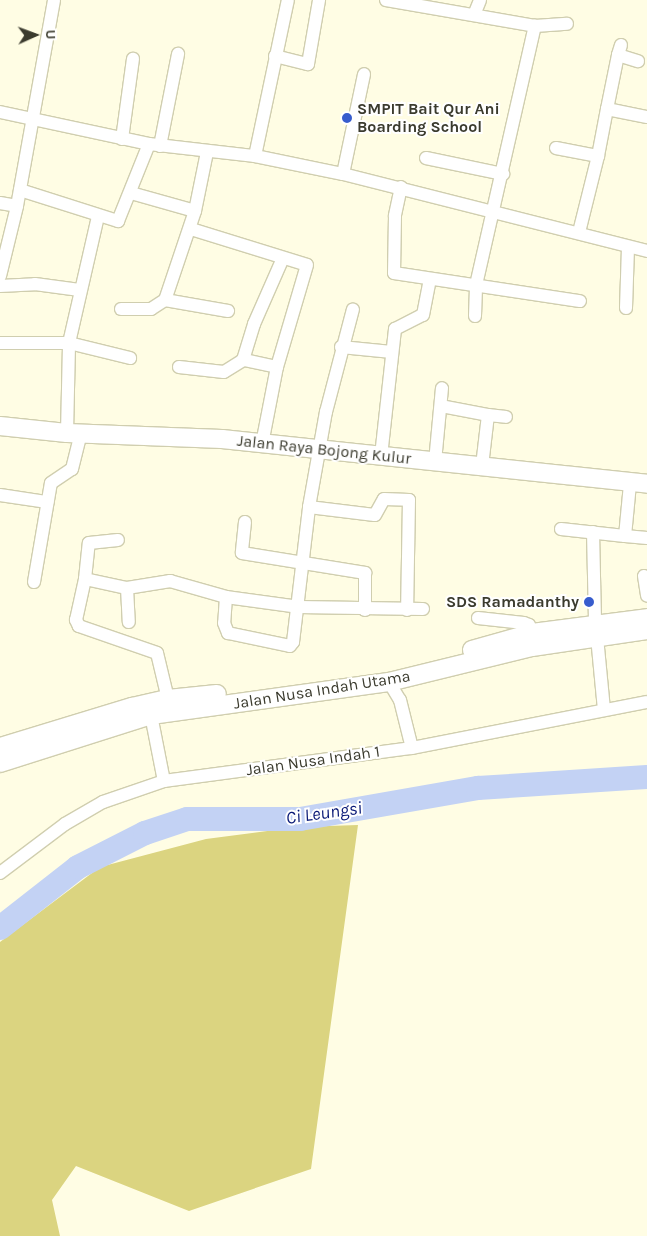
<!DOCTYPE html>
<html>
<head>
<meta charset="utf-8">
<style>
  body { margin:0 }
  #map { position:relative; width:647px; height:1236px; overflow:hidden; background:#fffde4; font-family:Karla,sans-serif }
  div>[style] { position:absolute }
  .green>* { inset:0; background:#dbd480 }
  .river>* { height:24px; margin:-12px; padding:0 12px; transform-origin:12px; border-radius:12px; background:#c3d2f4 }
  .roads { filter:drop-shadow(1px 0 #d0ceaf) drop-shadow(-1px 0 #d0ceaf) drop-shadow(0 1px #d0ceaf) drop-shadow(0 -1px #d0ceaf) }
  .street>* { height:12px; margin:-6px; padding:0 6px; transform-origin:6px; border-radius:6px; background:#fff }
  .secondary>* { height:18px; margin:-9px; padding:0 9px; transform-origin:9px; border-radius:9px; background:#fff }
  .dots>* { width:14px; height:14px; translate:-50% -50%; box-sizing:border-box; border:2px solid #fff; border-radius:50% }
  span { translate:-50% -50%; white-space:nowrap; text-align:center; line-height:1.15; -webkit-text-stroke:4px #fff; paint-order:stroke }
  .poi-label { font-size:16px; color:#3b3b2e; font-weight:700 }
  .left { translate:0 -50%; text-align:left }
  .right { translate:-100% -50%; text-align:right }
  .street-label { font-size:16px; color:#3b3b2e }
  .water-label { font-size:18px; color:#081876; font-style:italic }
  .north { position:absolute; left:10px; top:10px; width:50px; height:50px; -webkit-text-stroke:4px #fff; paint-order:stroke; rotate:88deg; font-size:14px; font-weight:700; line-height:20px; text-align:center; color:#3b3b2e }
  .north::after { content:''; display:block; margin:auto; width:18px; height:22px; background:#3b3b2e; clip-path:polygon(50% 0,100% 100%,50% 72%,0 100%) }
</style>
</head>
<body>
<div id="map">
  <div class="green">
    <div style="clip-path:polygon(358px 825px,311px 1169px,189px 1211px,76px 1166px,52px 1200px,60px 1236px,0 1236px,0 942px,100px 867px,206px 839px,298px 827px)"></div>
  </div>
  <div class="river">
    <div style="left:0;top:928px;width:99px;rotate:-38deg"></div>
    <div style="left:78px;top:867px;width:75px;rotate:-26.9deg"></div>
    <div style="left:145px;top:833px;width:44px;rotate:-18.4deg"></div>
    <div style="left:187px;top:819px;width:113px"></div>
    <div style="left:300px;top:819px;width:181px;rotate:-9.9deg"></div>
    <div style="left:478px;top:788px;width:169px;rotate:-3.7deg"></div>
  </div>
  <div class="roads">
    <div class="street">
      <div style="left:386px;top:0;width:151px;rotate:9.9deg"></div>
      <div style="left:474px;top:15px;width:16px;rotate:-68deg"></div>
      <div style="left:621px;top:45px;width:10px;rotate:107deg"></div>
      <div style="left:618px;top:55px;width:21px;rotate:17deg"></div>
      <div style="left:275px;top:56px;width:34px;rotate:14deg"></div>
      <div style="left:308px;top:64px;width:65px;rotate:-80.2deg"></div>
      <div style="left:607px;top:109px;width:55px;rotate:-78.5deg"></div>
      <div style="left:0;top:112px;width:152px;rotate:12.1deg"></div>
      <div style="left:149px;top:144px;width:107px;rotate:6.5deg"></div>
      <div style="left:255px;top:156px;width:90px;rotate:11.6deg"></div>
      <div style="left:343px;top:174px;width:314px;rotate:14.2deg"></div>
      <div style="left:122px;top:139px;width:81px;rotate:-82.2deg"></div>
      <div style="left:160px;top:146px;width:94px;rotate:-78.9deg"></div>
      <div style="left:556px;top:148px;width:43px;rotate:10.8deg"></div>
      <div style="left:598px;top:156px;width:78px;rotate:104deg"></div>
      <div style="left:255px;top:156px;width:159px;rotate:-78.1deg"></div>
      <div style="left:598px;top:156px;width:48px;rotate:-79.2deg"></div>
      <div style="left:607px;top:109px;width:41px;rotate:11.3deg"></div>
      <div style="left:426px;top:158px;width:79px;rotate:11.7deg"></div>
      <div style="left:343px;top:174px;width:102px;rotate:-78.1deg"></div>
      <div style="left:401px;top:187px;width:30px;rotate:102deg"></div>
      <div style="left:395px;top:216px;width:57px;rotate:91deg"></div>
      <div style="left:394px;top:273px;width:188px;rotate:8.6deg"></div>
      <div style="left:20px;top:190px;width:103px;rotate:17.6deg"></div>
      <div style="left:118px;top:221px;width:83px;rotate:-68.1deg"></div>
      <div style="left:131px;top:193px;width:66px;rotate:15.7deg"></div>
      <div style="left:195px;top:211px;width:60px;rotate:-78.5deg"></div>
      <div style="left:0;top:203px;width:17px;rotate:10deg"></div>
      <div style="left:195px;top:211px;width:94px;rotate:108.6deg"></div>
      <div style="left:165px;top:300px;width:64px;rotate:9.9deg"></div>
      <div style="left:191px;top:229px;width:121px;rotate:17.2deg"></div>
      <div style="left:307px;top:265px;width:106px;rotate:106.4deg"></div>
      <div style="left:277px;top:367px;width:35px;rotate:-168deg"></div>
      <div style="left:0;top:276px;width:72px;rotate:-76.3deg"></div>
      <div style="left:17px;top:206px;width:209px;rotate:-79.8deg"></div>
      <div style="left:0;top:286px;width:35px;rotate:-3deg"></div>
      <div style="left:35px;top:284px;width:45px;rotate:7.6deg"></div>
      <div style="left:626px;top:308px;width:61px;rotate:-88.1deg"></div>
      <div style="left:121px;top:309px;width:30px"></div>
      <div style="left:151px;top:309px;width:17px;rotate:-33deg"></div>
      <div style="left:475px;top:316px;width:31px;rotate:-88deg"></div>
      <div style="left:476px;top:285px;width:266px;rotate:-77.2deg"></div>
      <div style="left:535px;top:26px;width:32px;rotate:-4deg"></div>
      <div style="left:0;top:343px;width:69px"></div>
      <div style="left:69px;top:343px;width:63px;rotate:13.8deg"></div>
      <div style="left:341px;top:347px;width:51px;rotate:5.6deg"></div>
      <div style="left:179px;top:367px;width:45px;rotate:6.3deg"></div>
      <div style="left:224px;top:372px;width:22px;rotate:-32deg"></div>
      <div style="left:243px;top:360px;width:38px;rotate:-73deg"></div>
      <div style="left:254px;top:324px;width:72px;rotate:-66.3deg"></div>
      <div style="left:441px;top:406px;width:48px;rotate:10.8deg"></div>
      <div style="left:67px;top:433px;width:90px;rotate:-88.7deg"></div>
      <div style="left:69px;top:343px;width:130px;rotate:-77.1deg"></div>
      <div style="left:262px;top:444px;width:78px;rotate:-79deg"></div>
      <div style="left:381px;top:456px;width:128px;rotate:-83.7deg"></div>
      <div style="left:395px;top:329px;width:31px;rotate:-27deg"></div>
      <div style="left:423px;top:315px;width:36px;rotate:-79deg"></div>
      <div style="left:435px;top:462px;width:74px;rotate:-84.6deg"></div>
      <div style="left:482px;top:466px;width:51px;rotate:-83.3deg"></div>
      <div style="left:488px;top:415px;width:18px;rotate:6deg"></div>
      <div style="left:0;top:495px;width:48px;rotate:8.5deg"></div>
      <div style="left:309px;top:507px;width:66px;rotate:6.9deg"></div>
      <div style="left:375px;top:515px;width:18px;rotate:-61deg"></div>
      <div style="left:384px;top:499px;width:25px;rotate:2deg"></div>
      <div style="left:409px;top:500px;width:110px;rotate:91deg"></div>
      <div style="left:245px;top:522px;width:31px;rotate:96deg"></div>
      <div style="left:242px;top:553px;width:125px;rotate:9.2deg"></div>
      <div style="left:365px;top:573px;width:37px;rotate:90deg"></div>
      <div style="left:561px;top:529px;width:64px;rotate:6.2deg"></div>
      <div style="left:625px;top:536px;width:52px;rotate:-84.5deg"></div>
      <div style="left:593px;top:532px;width:91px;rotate:88.7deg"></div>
      <div style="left:625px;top:536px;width:22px;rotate:5deg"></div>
      <div style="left:644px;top:576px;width:20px;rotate:81deg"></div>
      <div style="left:85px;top:579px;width:36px;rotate:-84deg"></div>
      <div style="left:89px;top:543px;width:29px;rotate:-6deg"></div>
      <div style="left:34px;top:582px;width:100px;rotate:-80.3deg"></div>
      <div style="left:51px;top:483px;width:25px;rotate:-34deg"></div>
      <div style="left:72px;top:469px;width:36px;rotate:-76deg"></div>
      <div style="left:127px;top:588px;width:34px;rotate:87deg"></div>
      <div style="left:226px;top:597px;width:26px;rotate:94deg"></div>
      <div style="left:224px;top:623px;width:11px;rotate:68deg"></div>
      <div style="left:228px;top:633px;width:63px;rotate:11.8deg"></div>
      <div style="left:290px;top:646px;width:5px;rotate:-53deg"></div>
      <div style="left:293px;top:642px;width:136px;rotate:-83.2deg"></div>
      <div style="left:309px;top:507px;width:97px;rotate:-79.9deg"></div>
      <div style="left:326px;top:412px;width:106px;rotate:-75.3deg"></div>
      <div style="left:478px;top:618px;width:46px;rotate:6.2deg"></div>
      <div style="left:524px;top:623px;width:5px;rotate:22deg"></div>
      <div style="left:529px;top:625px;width:9px;rotate:69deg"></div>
      <div style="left:597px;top:637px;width:73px;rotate:84.5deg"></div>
      <div style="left:389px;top:682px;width:21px;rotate:59deg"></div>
      <div style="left:400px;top:700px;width:49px;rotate:76deg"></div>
      <div style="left:168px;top:699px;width:47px;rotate:-103.4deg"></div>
      <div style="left:157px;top:653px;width:83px;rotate:-160.9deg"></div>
      <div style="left:79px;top:626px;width:7px;rotate:-117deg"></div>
      <div style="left:76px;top:620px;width:42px;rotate:-77.6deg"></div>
      <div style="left:85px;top:579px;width:43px;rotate:12.1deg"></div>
      <div style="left:127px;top:588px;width:44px;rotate:-9.2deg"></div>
      <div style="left:170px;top:581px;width:58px;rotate:15.9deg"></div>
      <div style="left:226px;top:597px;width:74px;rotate:7.8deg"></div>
      <div style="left:299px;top:607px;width:124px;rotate:0.9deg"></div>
      <div style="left:151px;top:715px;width:67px;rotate:78.9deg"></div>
      <div style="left:0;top:873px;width:81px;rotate:-37deg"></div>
      <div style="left:65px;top:824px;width:44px;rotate:-30.1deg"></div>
      <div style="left:103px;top:802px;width:65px;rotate:-19deg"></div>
      <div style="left:164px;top:781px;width:250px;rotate:-7.6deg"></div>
      <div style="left:412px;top:748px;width:239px;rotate:-11.1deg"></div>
    </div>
    <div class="secondary">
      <div style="left:0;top:426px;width:67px;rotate:6deg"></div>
      <div style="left:67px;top:433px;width:155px;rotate:2.2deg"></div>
      <div style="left:222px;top:439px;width:427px;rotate:6deg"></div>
      <div style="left:472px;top:650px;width:62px;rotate:-15.8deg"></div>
      <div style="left:532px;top:633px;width:116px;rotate:-7.4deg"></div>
      <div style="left:0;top:747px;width:138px;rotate:-16.9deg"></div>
      <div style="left:132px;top:707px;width:37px;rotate:-13deg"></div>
      <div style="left:168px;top:699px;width:49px;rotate:-5.8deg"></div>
      <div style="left:0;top:763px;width:158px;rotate:-17.6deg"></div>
      <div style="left:151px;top:715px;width:240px;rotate:-7.9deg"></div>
      <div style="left:389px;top:682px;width:147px;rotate:-13.8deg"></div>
      <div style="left:532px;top:647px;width:116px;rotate:-8.4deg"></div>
    </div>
  </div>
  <div class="dots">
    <div style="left:347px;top:118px;background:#375ccd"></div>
    <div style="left:589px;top:602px;background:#375ccd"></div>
  </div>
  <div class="poi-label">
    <span class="left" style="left:357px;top:118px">SMPIT Bait Qur Ani<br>Boarding School</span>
    <span class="right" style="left:579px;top:602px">SDS Ramadanthy</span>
  </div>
  <div class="street-label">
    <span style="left:324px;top:450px;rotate:6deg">Jalan Raya Bojong Kulur</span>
    <span style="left:322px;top:690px;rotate:-9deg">Jalan Nusa Indah Utama</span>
    <span style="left:313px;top:761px;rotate:-8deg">Jalan Nusa Indah 1</span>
  </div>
  <div class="water-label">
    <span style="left:324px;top:813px;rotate:-8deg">Ci Leungsi</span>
  </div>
  <div class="north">U</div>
</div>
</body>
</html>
